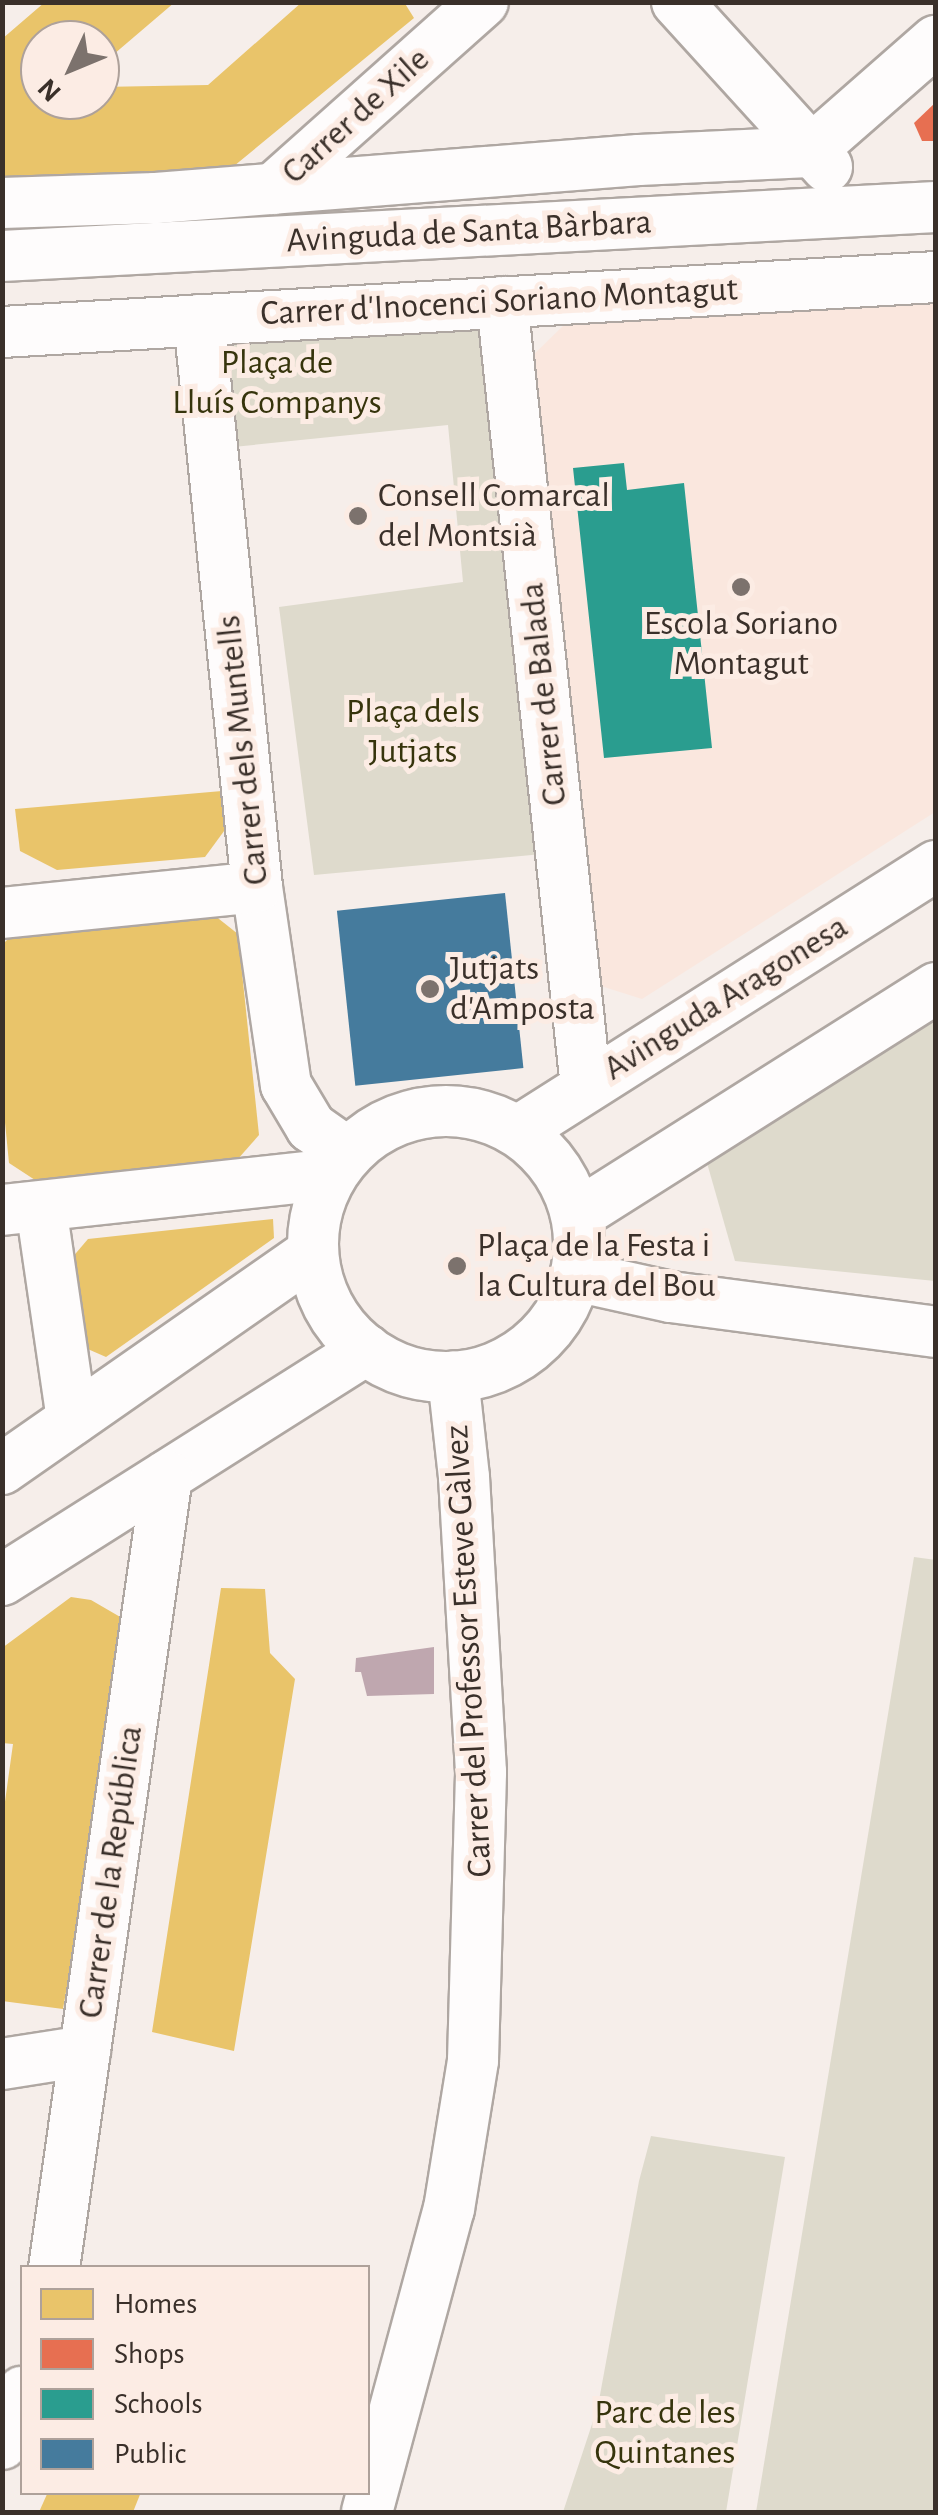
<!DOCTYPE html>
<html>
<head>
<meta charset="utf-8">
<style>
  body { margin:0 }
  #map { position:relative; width:938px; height:2515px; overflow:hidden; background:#f6eeea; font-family:"Alegreya Sans",sans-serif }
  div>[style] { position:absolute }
  .built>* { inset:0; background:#fae7de }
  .green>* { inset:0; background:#dedacc }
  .water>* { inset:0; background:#bfa7af }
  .homes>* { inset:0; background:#e9c46a }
  .shops>* { inset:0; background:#e76f51 }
  .schools>* { inset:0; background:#2a9d8f }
  .public>* { inset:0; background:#457b9d; transform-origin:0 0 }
  .roads { filter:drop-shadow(2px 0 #afa7a2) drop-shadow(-2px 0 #afa7a2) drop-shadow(0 2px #afa7a2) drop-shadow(0 -2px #afa7a2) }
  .minor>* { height:50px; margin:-25px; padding:0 25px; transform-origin:25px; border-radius:25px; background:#fefcfc }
  .minor>.ring { margin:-25px; padding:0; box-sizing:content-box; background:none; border:50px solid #fefcfc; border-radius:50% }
  .dots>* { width:28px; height:28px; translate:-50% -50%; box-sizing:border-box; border:5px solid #fcece4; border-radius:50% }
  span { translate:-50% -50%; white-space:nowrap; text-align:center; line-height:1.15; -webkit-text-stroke:10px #fcece4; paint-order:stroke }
  .street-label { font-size:35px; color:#3a302a }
  .park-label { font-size:35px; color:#36340c }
  .poi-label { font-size:35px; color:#3a302a }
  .left { translate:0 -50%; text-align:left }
  .frame { position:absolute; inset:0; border:5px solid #3a302a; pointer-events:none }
  .legend { position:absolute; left:20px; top:2265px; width:350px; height:230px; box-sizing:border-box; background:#fcece4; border:2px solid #aea19a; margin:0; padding:12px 18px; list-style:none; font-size:30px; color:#3a302a }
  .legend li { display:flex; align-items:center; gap:20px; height:50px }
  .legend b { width:50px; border:2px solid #aea19a }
  .north { position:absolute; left:20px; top:20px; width:100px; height:100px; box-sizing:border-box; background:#fcece4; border:2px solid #aea19a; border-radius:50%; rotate:226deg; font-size:28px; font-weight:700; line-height:40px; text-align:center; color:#3a302a }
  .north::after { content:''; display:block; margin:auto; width:35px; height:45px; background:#7c726d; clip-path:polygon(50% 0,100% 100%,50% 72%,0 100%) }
</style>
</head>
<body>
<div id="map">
  <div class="built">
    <div style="clip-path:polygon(935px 302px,935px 812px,642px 999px,585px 981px,525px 363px,567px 322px)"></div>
  </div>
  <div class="green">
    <div style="clip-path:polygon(491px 310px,542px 854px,314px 875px,279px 607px,463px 582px,448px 425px,223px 448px,209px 328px)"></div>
    <div style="clip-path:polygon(935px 1014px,935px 1281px,735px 1261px,707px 1163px)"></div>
    <div style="clip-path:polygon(914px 1557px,936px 1560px,935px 2512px,756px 2512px)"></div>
    <div style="clip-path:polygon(651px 2136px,785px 2157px,726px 2512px,563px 2512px,598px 2406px,639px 2181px)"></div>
  </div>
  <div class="water">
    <div style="clip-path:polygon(434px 1647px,434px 1694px,367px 1696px,361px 1672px,355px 1672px,356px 1658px)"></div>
  </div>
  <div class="homes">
    <div style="clip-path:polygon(45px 2px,175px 2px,100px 66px,100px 40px,40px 40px,40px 100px,100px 100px,100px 87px,208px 85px,302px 2px,404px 2px,414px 18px,234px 166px,2px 181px,2px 39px)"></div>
    <div style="clip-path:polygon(222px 791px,227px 827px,205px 857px,57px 870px,20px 851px,15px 809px)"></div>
    <div style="clip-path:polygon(214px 915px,238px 934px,259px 1135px,237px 1160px,35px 1180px,9px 1163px,2px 1092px,2px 945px,10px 937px)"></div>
    <div style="clip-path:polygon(273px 1219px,274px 1238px,106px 1357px,74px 1343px,65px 1266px,88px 1239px)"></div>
    <div style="clip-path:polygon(221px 1588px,265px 1589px,270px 1653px,295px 1679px,234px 2051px,152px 2032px)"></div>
    <div style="clip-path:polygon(71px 1597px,91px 1600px,122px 1618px,92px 1843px,63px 2009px,2px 2001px,2px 1823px,13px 1744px,2px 1743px,2px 1648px)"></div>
    <div style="clip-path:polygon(48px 2492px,141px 2492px,133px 2512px,39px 2512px)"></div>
  </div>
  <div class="shops">
    <div style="clip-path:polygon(936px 102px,936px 141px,922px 141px,914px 123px)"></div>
  </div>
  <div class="schools">
    <div style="clip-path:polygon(624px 463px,627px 490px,684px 483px,712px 748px,604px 758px,573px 468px)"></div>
  </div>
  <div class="public">
    <div style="left:505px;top:893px;width:176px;height:169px;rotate:84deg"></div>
  </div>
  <div class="roads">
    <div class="minor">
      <div style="left:677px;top:2px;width:223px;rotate:47.7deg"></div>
      <div style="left:809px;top:152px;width:169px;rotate:-41.2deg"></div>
      <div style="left:273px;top:189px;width:281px;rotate:-41.7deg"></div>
      <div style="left:2px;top:203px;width:154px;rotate:-1.9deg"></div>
      <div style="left:156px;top:198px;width:484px;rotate:-4.5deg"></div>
      <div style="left:639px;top:160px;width:170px;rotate:-2.7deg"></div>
      <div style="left:2px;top:256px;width:935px;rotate:-3deg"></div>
      <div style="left:502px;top:302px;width:789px;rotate:83.89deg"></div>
      <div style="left:199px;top:320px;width:570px;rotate:84.16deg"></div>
      <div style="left:257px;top:887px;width:200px;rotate:81.7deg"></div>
      <div style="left:286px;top:1085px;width:49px;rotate:59.2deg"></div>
      <div style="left:311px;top:1127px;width:45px;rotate:35.1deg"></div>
      <div style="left:2px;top:332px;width:936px;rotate:-3.37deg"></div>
      <div style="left:2px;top:913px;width:256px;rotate:-5.8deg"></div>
      <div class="ring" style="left:313px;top:1111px;width:216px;height:216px"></div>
      <div style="left:518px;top:1131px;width:495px;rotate:-32.4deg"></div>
      <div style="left:41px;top:1207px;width:215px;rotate:81.7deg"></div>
      <div style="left:2px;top:1210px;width:332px;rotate:-6.2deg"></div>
      <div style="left:577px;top:1215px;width:425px;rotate:-32.3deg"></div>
      <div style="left:576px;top:1276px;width:97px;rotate:12.5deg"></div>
      <div style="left:671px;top:1297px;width:267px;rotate:7.5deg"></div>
      <div style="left:2px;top:1469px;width:379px;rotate:-34.9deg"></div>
      <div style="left:2px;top:1580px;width:431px;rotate:-32.3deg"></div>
      <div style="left:2px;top:2064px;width:84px;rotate:-8.9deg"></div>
      <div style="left:54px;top:2268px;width:800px;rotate:-81.88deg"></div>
      <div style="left:2px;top:2444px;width:56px;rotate:-69deg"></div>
      <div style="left:367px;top:2512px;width:314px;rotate:-74.9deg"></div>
      <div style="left:449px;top:2209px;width:151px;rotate:-80.8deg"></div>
      <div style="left:473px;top:2060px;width:288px;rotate:-88.4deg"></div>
      <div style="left:481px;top:1772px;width:295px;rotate:-93.3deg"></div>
      <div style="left:464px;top:1477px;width:101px;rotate:-96.3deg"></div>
    </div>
  </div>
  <div class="dots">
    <div style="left:358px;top:516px;background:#7c726d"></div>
    <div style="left:741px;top:587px;background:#7c726d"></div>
    <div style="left:430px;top:989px;background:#7c726d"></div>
    <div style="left:457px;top:1266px;background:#7c726d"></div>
  </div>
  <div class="street-label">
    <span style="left:356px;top:116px;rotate:-42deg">Carrer de Xile</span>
    <span style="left:469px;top:232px;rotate:-3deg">Avinguda de Santa Bàrbara</span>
    <span style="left:499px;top:302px;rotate:-3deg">Carrer d'Inocenci Soriano Montagut</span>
    <span style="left:544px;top:694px;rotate:-96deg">Carrer de Balada</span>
    <span style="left:243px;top:750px;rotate:-96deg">Carrer dels Muntells</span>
    <span style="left:726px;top:998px;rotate:-32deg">Avinguda Aragonesa</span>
    <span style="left:469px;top:1651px;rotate:-93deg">Carrer del Professor Esteve Gàlvez</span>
    <span style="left:111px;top:1872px;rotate:-82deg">Carrer de la República</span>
  </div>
  <div class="park-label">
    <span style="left:277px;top:383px">Plaça de<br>Lluís Companys</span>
    <span style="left:413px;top:732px">Plaça dels<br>Jutjats</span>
    <span style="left:665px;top:2433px">Parc de les<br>Quintanes</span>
  </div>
  <div class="poi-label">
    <span class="left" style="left:378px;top:516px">Consell Comarcal<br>del Montsià</span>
    <span style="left:741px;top:644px">Escola Soriano<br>Montagut</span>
    <span class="left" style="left:450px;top:989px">Jutjats<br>d'Amposta</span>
    <span class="left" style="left:477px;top:1266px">Plaça de la Festa i<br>la Cultura del Bou</span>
  </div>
  <div class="frame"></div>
  <ul class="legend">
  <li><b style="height:28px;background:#e9c46a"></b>Homes</li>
  <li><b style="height:28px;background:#e76f51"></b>Shops</li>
  <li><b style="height:28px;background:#2a9d8f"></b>Schools</li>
  <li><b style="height:28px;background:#457b9d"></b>Public</li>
  </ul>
  <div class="north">N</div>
</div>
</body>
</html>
